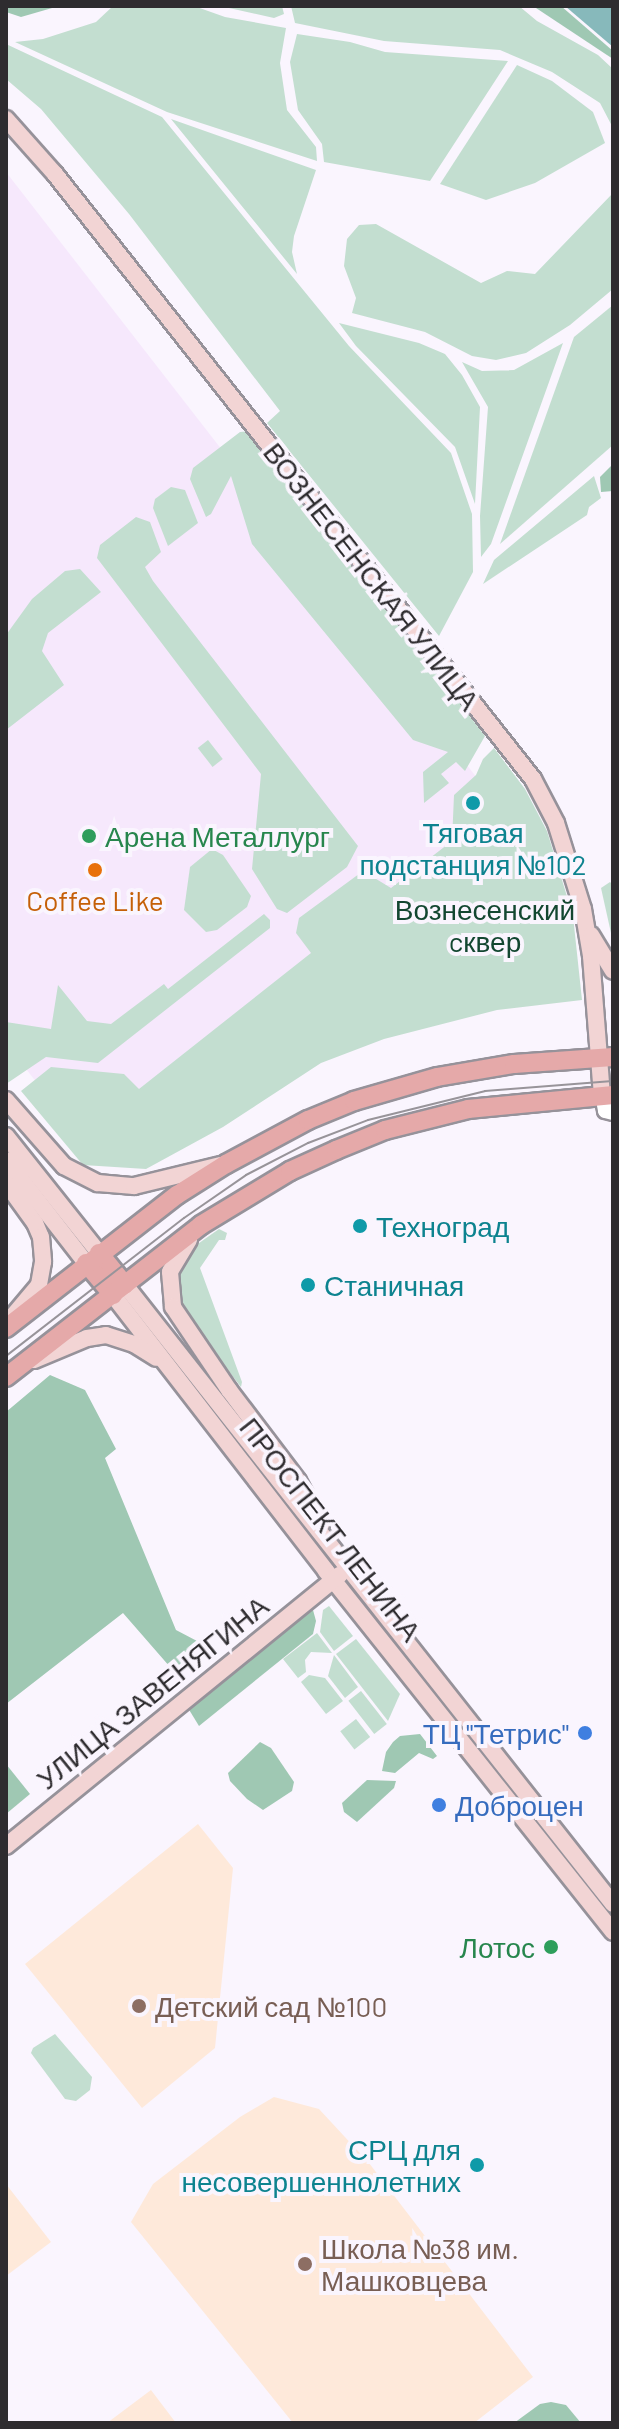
<!DOCTYPE html>
<html>
<head>
<meta charset="utf-8">
<style>
  body { margin:0 }
  #map { position:relative; width:619px; height:2429px; overflow:hidden; background:#faf5fe; font-family:Barlow,sans-serif }
  div>[style] { position:absolute }
  .commercial>* { inset:0; background:#f6e8fc }
  .education>* { inset:0; background:#fee9da }
  .green>* { inset:0; background:#c3ded0; transform-origin:0 0 }
  .forest>* { inset:0; background:#9fc8b3 }
  .water>* { inset:0; background:#87b9bb }
  .roads { filter:drop-shadow(2px 0 #96929a) drop-shadow(-2px 0 #96929a) drop-shadow(0 2px #96929a) drop-shadow(0 -2px #96929a) }
  .tertiary>* { height:14px; margin:-7px; padding:0 7px; transform-origin:7px; border-radius:7px; background:#fff }
  .secondary>* { height:16px; margin:-8px; padding:0 8px; transform-origin:8px; border-radius:8px; background:#f2d4d4 }
  .primary>* { height:18px; margin:-9px; padding:0 9px; transform-origin:9px; border-radius:9px; background:#e5a9a9 }
  .tram>* { height:2px; margin:-1px; padding:0 1px; transform-origin:1px; border-radius:1px; background:#98949a }
  .dots>* { width:22px; height:22px; translate:-50% -50%; box-sizing:border-box; border:4px solid #faf5fe; border-radius:50% }
  span { translate:-50% -50%; white-space:nowrap; text-align:center; line-height:1.15; -webkit-text-stroke:8px #faf5fe; paint-order:stroke }
  .street-label { font-size:28px; color:#2e2c2f }
  .culture-label { font-size:28px; color:#0d838f }
  .left { translate:0 -50%; text-align:left }
  .right { translate:-100% -50%; text-align:right }
  .leisure-label { font-size:28px; color:#27864d }
  .food-label { font-size:28px; color:#c56008 }
  .park-label { font-size:28px; color:#134731 }
  .shop-label { font-size:28px; color:#366cbe }
  .education-label { font-size:28px; color:#785e54 }
  .frame { position:absolute; inset:0; border:8px solid #2e2c2f; pointer-events:none }
</style>
</head>
<body>
<div id="map">
  <div class="commercial">
    <div style="clip-path:polygon(6px 172px,505px 814px,98px 1162px,6px 1043px)"></div>
  </div>
  <div class="education">
    <div style="clip-path:polygon(198px 1824px,233px 1868px,215px 2048px,142px 2108px,25px 1964px)"></div>
    <div style="clip-path:polygon(274px 2097px,319px 2109px,369px 2163px,533px 2377px,474px 2423px,293px 2423px,131px 2222px,153px 2184px,240px 2117px)"></div>
    <div style="clip-path:polygon(6px 2184px,51px 2242px,6px 2276px)"></div>
    <div style="clip-path:polygon(151px 2390px,176px 2423px,107px 2423px)"></div>
  </div>
  <div class="green">
    <div style="clip-path:polygon(113px 6px,194px 6px,225px 17px,286px 28px,280px 63px,287px 110px,316px 147px,317px 161px,167px 112px,15px 42px,43px 39px,96px 22px)"></div>
    <div style="clip-path:polygon(220px 6px,282px 6px,284px 14px,274px 18px)"></div>
    <div style="clip-path:polygon(291px 6px,519px 6px,537px 21px,598px 55px,613px 69px,613px 128px,600px 103px,552px 72px,500px 50px,384px 41px,295px 23px)"></div>
    <div style="clip-path:polygon(297px 34px,350px 42px,385px 52px,508px 61px,430px 181px,324px 162px,322px 144px,298px 110px,290px 62px)"></div>
    <div style="clip-path:polygon(6px 44px,162px 117px,349px 346px,451px 453px,472px 514px,473px 572px,439px 636px,267px 423px,280px 411px,129px 214px,41px 109px,6px 79px)"></div>
    <div style="clip-path:polygon(517px 65px,552px 81px,593px 112px,605px 143px,535px 183px,486px 200px,440px 184px)"></div>
    <div style="clip-path:polygon(171px 119px,316px 170px,294px 236px,292px 252px,297px 274px)"></div>
    <div style="clip-path:polygon(613px 193px,613px 289px,570px 325px,526px 353px,496px 360px,472px 356px,425px 332px,352px 313px,356px 298px,344px 266px,347px 239px,359px 225px,376px 224px,481px 283px,507px 271px,535px 274px)"></div>
    <div style="clip-path:polygon(613px 305px,613px 445px,500px 544px,574px 337px)"></div>
    <div style="clip-path:polygon(339px 323px,419px 343px,445px 354px,462px 375px,480px 407px,475px 504px,455px 447px,356px 346px)"></div>
    <div style="clip-path:polygon(563px 343px,491px 544px,481px 557px,480px 516px,488px 407px,462px 362px,482px 371px,514px 370px)"></div>
    <div style="clip-path:polygon(251px 431px,485px 736px,465px 771px,456px 762px,441px 774px,449px 783px,424px 803px,423px 772px,448px 752px,413px 740px,252px 544px,231px 476px,211px 514px,206px 517px,190px 479px,193px 468px,240px 432px)"></div>
    <div style="clip-path:polygon(594px 476px,601px 498px,589px 507px,587px 515px,483px 584px,494px 560px)"></div>
    <div style="clip-path:polygon(171px 487px,185px 490px,198px 523px,168px 546px,153px 508px,155px 499px)"></div>
    <div style="clip-path:polygon(136px 517px,150px 522px,161px 552px,145px 567px,153px 581px,358px 846px,347px 867px,287px 913px,277px 909px,252px 869px,261px 774px,97px 558px,100px 545px)"></div>
    <div style="clip-path:polygon(80px 569px,101px 592px,48px 633px,42px 651px,64px 685px,6px 730px,6px 635px,32px 599px,65px 571px)"></div>
    <div style="left:208px;top:740px;width:24px;height:13px;rotate:52deg"></div>
    <div style="clip-path:polygon(494px 748px,525px 789px,547px 831px,573px 916px,582px 1000px,497px 1010px,384px 1039px,321px 1063px,223px 1127px,146px 1169px,83px 1165px,21px 1091px,51px 1067px,124px 1074px,139px 1089px,311px 953px,296px 933px,299px 918px,363px 871px,391px 888px,452px 841px,454px 795px,476px 775px,483px 759px)"></div>
    <div style="clip-path:polygon(212px 849px,223px 855px,251px 896px,247px 907px,217px 930px,206px 932px,184px 910px,190px 867px)"></div>
    <div style="clip-path:polygon(610px 882px,613px 885px,613px 942px,601px 888px)"></div>
    <div style="clip-path:polygon(264px 914px,270px 920px,270px 928px,98px 1063px,46px 1057px,6px 1084px,6px 1022px,51px 1029px,58px 985px,87px 1021px,111px 1024px,164px 984px,168px 989px)"></div>
    <div style="clip-path:polygon(219px 1229px,227px 1233px,225px 1240px,219px 1240px,200px 1268px,242px 1382px,241px 1387px,181px 1310px,176px 1277px,192px 1248px)"></div>
    <div style="clip-path:polygon(329px 1606px,353px 1636px,334px 1651px,320px 1632px,323px 1610px)"></div>
    <div style="clip-path:polygon(317px 1633px,332px 1653px,311px 1652px,305px 1660px,306px 1672px,298px 1678px,283px 1659px)"></div>
    <div style="clip-path:polygon(356px 1639px,400px 1694px,388px 1721px,336px 1654px)"></div>
    <div style="clip-path:polygon(334px 1655px,358px 1687px,345px 1698px,328px 1676px)"></div>
    <div style="clip-path:polygon(309px 1675px,325px 1678px,343px 1701px,326px 1714px,301px 1682px)"></div>
    <div style="left:361px;top:1691px;width:42px;height:16px;rotate:52deg"></div>
    <div style="left:356px;top:1719px;width:23px;height:20px;rotate:52deg"></div>
    <div style="clip-path:polygon(55px 2034px,92px 2077px,90px 2090px,76px 2101px,65px 2099px,31px 2053px,33px 2048px)"></div>
  </div>
  <div class="forest">
    <div style="clip-path:polygon(6px 6px,59px 6px,21px 17px,6px 12px)"></div>
    <div style="clip-path:polygon(533px 6px,561px 6px,613px 51px,613px 59px)"></div>
    <div style="clip-path:polygon(613px 464px,613px 491px,601px 492px,600px 477px)"></div>
    <div style="clip-path:polygon(50px 1375px,85px 1390px,116px 1449px,105px 1458px,176px 1630px,218px 1652px,177px 1675px,123px 1613px,6px 1704px,6px 1412px)"></div>
    <div style="clip-path:polygon(313px 1610px,316px 1621px,313px 1634px,199px 1726px,188px 1708px,300px 1616px)"></div>
    <div style="clip-path:polygon(420px 1734px,437px 1756px,433px 1759px,419px 1753px,395px 1773px,382px 1771px,386px 1752px,393px 1742px,400px 1736px)"></div>
    <div style="clip-path:polygon(260px 1742px,271px 1748px,294px 1782px,292px 1791px,263px 1810px,247px 1799px,230px 1781px,228px 1773px)"></div>
    <div style="clip-path:polygon(6px 1764px,30px 1794px,6px 1814px)"></div>
    <div style="clip-path:polygon(367px 1780px,396px 1781px,394px 1788px,357px 1822px,344px 1812px,342px 1803px)"></div>
    <div style="clip-path:polygon(551px 2402px,566px 2405px,581px 2423px,514px 2423px,540px 2404px)"></div>
  </div>
  <div class="water">
    <div style="clip-path:polygon(565px 6px,613px 6px,613px 47px)"></div>
  </div>
  <div class="roads">
    <div class="tertiary">
      <div style="left:602px;top:1095px;width:16px;rotate:79deg"></div>
      <div style="left:605px;top:1111px;width:8px;rotate:14deg"></div>
    </div>
    <div class="secondary">
      <div style="left:6px;top:119px;width:74px;rotate:48.3deg"></div>
      <div style="left:55px;top:174px;width:771px;rotate:51.69deg"></div>
      <div style="left:533px;top:779px;width:50px;rotate:62.4deg"></div>
      <div style="left:556px;top:823px;width:90px;rotate:72.6deg"></div>
      <div style="left:583px;top:909px;width:48px;rotate:80.3deg"></div>
      <div style="left:591px;top:956px;width:139px;rotate:85.5deg"></div>
      <div style="left:591px;top:935px;width:42px;rotate:58.6deg"></div>
      <div style="left:6px;top:1100px;width:88px;rotate:48.7deg"></div>
      <div style="left:64px;top:1166px;width:38px;rotate:27deg"></div>
      <div style="left:98px;top:1183px;width:36px;rotate:5deg"></div>
      <div style="left:134px;top:1186px;width:89px;rotate:-13.7deg"></div>
      <div style="left:6px;top:1136px;width:149px;rotate:51.5deg"></div>
      <div style="left:6px;top:1160px;width:130px;rotate:52.2deg"></div>
      <div style="left:6px;top:1183px;width:49px;rotate:54.1deg"></div>
      <div style="left:35px;top:1223px;width:15px;rotate:67deg"></div>
      <div style="left:41px;top:1237px;width:25px;rotate:85deg"></div>
      <div style="left:43px;top:1262px;width:23px;rotate:100deg"></div>
      <div style="left:39px;top:1285px;width:42px;rotate:130.2deg"></div>
      <div style="left:189px;top:1240px;width:37px;rotate:121deg"></div>
      <div style="left:170px;top:1272px;width:35px;rotate:85deg"></div>
      <div style="left:173px;top:1307px;width:100px;rotate:56deg"></div>
      <div style="left:229px;top:1390px;width:114px;rotate:52.8deg"></div>
      <div style="left:298px;top:1481px;width:49px;rotate:61.9deg"></div>
      <div style="left:125px;top:1285px;width:788px;rotate:51.75deg"></div>
      <div style="left:113px;top:1295px;width:349px;rotate:52.3deg"></div>
      <div style="left:326px;top:1571px;width:461px;rotate:51.5deg"></div>
      <div style="left:34px;top:1360px;width:57px;rotate:-22.5deg"></div>
      <div style="left:87px;top:1338px;width:19px;rotate:-9deg"></div>
      <div style="left:106px;top:1335px;width:29px;rotate:18deg"></div>
      <div style="left:134px;top:1344px;width:26px;rotate:32deg"></div>
      <div style="left:6px;top:1846px;width:430px;rotate:-39.1deg"></div>
    </div>
    <div class="primary">
      <div style="left:99px;top:1253px;width:41px;rotate:50.9deg"></div>
      <div style="left:86px;top:1263px;width:42px;rotate:49.8deg"></div>
      <div style="left:6px;top:1328px;width:217px;rotate:-37.9deg"></div>
      <div style="left:177px;top:1195px;width:58px;rotate:-32.3deg"></div>
      <div style="left:226px;top:1164px;width:93px;rotate:-28.2deg"></div>
      <div style="left:308px;top:1120px;width:50px;rotate:-22.4deg"></div>
      <div style="left:354px;top:1101px;width:86px;rotate:-16.1deg"></div>
      <div style="left:437px;top:1077px;width:78px;rotate:-9.6deg"></div>
      <div style="left:514px;top:1064px;width:99px;rotate:-4deg"></div>
      <div style="left:6px;top:1377px;width:247px;rotate:-37.9deg"></div>
      <div style="left:201px;top:1225px;width:104px;rotate:-31.2deg"></div>
      <div style="left:290px;top:1171px;width:51px;rotate:-24.5deg"></div>
      <div style="left:336px;top:1150px;width:53px;rotate:-22.2deg"></div>
      <div style="left:385px;top:1130px;width:86px;rotate:-14.2deg"></div>
      <div style="left:468px;top:1109px;width:146px;rotate:-5.5deg"></div>
    </div>
  </div>
  <div class="tram">
    <div style="left:6px;top:1356px;width:225px;rotate:-37.8deg"></div>
    <div style="left:184px;top:1218px;width:75px;rotate:-34.7deg"></div>
    <div style="left:246px;top:1175px;width:70px;rotate:-27.3deg"></div>
    <div style="left:308px;top:1143px;width:64px;rotate:-21deg"></div>
    <div style="left:368px;top:1120px;width:121px;rotate:-13.9deg"></div>
    <div style="left:485px;top:1091px;width:128px;rotate:-4.5deg"></div>
  </div>
  <div class="dots">
    <div style="left:473px;top:803px;background:#0f9aa8"></div>
    <div style="left:89px;top:836px;background:#2e9e5b"></div>
    <div style="left:95px;top:870px;background:#e8710a"></div>
    <div style="left:360px;top:1226px;background:#0f9aa8"></div>
    <div style="left:308px;top:1285px;background:#0f9aa8"></div>
    <div style="left:585px;top:1733px;background:#3f7fe0"></div>
    <div style="left:439px;top:1805px;background:#3f7fe0"></div>
    <div style="left:551px;top:1947px;background:#2e9e5b"></div>
    <div style="left:139px;top:2006px;background:#8d6e63"></div>
    <div style="left:477px;top:2165px;background:#0f9aa8"></div>
    <div style="left:305px;top:2264px;background:#8d6e63"></div>
  </div>
  <div class="street-label">
    <span style="left:372px;top:576px;rotate:52deg">ВОЗНЕСЕНСКАЯ УЛИЦА</span>
    <span style="left:331px;top:1529px;rotate:52deg">ПРОСПЕКТ ЛЕНИНА</span>
    <span style="left:152px;top:1692px;rotate:-39deg">УЛИЦА ЗАВЕНЯГИНА</span>
  </div>
  <div class="culture-label">
    <span style="left:473px;top:848px">Тяговая<br>подстанция №102</span>
    <span class="left" style="left:376px;top:1226px">Техноград</span>
    <span class="left" style="left:324px;top:1285px">Станичная</span>
    <span class="right" style="left:461px;top:2165px">СРЦ для<br>несовершеннолетних</span>
  </div>
  <div class="leisure-label">
    <span class="left" style="left:105px;top:836px">Арена Металлург</span>
    <span class="right" style="left:535px;top:1947px">Лотос</span>
  </div>
  <div class="food-label">
    <span style="left:95px;top:900px">Coffee Like</span>
  </div>
  <div class="park-label">
    <span style="left:485px;top:925px">Вознесенский<br>cквер</span>
  </div>
  <div class="shop-label">
    <span class="right" style="left:569px;top:1733px">ТЦ "Тетрис"</span>
    <span class="left" style="left:455px;top:1805px">Доброцен</span>
  </div>
  <div class="education-label">
    <span class="left" style="left:155px;top:2006px">Детский сад №100</span>
    <span class="left" style="left:321px;top:2264px">Школа №38 им.<br>Машковцева</span>
  </div>
  <div class="frame"></div>
</div>
</body>
</html>
